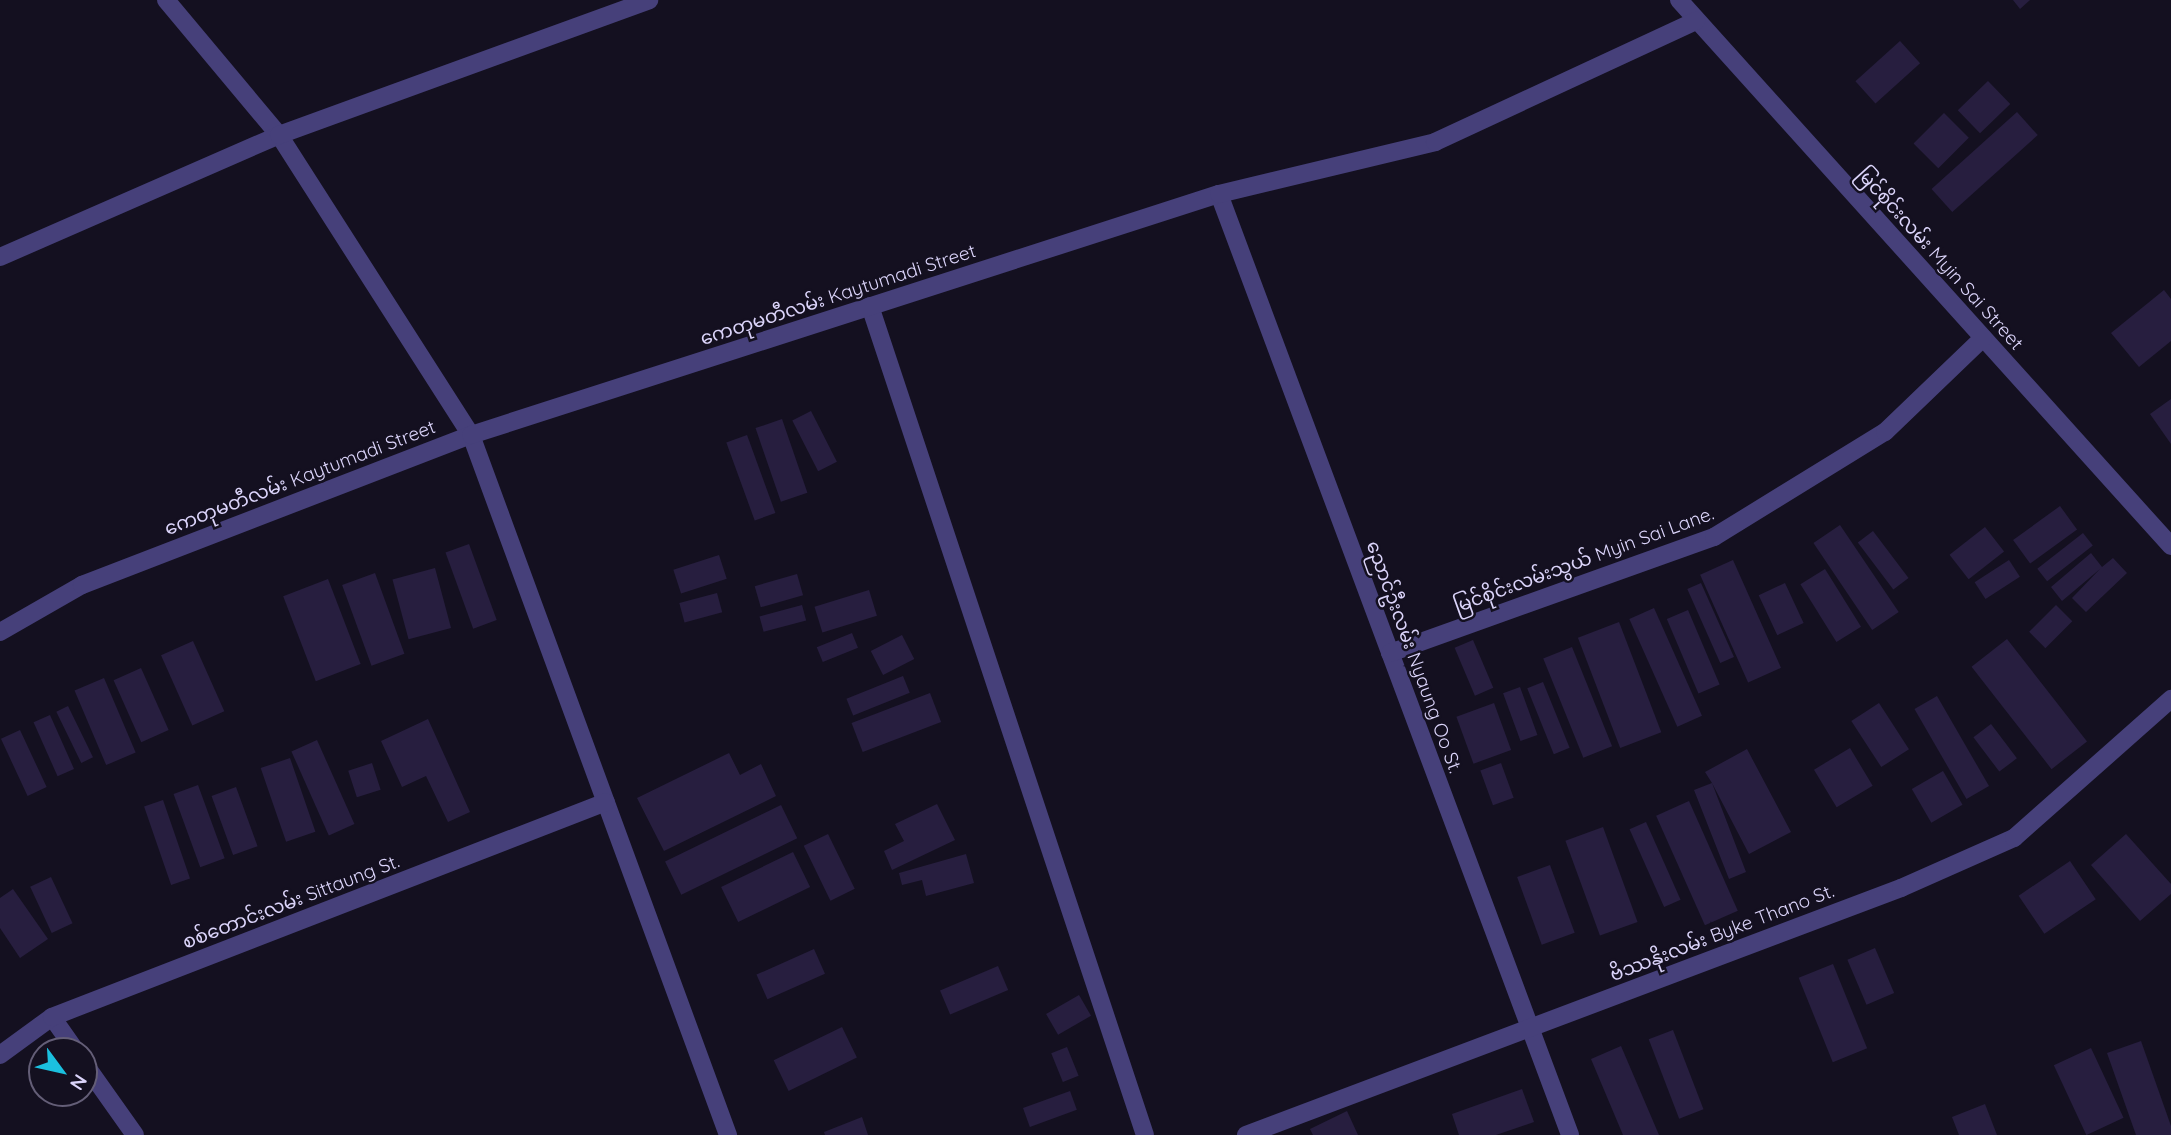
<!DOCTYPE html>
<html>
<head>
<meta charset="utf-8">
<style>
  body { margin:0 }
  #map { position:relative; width:2171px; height:1135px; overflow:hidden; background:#141020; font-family:Quicksand,"Noto Sans Myanmar",sans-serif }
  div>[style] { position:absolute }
  .building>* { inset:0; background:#271e3f; transform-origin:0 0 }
  .minor>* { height:18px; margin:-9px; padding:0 9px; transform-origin:9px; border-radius:9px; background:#46407a }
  span { translate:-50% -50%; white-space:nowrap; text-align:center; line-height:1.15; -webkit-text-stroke:5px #141020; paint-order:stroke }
  .street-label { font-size:19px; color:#dbd4fa }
  .north { position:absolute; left:28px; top:1037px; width:70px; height:70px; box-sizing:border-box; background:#141020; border:2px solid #645e77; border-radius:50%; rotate:123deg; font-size:19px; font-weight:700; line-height:28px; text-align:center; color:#dbd4fa }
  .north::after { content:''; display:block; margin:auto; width:24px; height:32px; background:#1bc0df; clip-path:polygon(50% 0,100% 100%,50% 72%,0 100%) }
</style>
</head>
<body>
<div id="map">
  <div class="building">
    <div style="clip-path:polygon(2013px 0,2030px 0,2020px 9px)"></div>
    <div style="left:1900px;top:41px;width:30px;height:60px;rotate:48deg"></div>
    <div style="left:1988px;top:81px;width:32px;height:42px;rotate:46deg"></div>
    <div style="left:2017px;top:112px;width:31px;height:115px;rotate:48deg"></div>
    <div style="left:1944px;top:113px;width:35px;height:43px;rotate:45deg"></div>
    <div style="clip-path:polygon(2164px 290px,2171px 299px,2171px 341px,2139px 367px,2111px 333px)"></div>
    <div style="clip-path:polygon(2171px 399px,2171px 444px,2150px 414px)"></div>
    <div style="left:811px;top:411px;width:57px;height:21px;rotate:63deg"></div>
    <div style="left:782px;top:419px;width:78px;height:28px;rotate:71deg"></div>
    <div style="left:747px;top:435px;width:83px;height:22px;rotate:70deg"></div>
    <div style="left:2060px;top:506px;width:29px;height:58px;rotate:54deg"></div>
    <div style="left:1840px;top:525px;width:105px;height:32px;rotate:56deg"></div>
    <div style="left:1985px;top:527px;width:31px;height:45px;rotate:52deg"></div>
    <div style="left:1873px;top:531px;width:59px;height:19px;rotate:53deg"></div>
    <div style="left:2083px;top:533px;width:16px;height:58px;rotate:52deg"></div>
    <div style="left:469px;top:544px;width:81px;height:25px;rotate:70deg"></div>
    <div style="clip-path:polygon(2091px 553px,2102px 567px,2113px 558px,2127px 573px,2086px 612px,2072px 598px,2100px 569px,2062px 601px,2051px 587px)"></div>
    <div style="left:719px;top:555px;width:25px;height:48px;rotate:72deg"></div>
    <div style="left:1733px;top:560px;width:118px;height:36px;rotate:66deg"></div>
    <div style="left:2009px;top:560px;width:20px;height:41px;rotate:57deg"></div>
    <div style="left:435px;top:568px;width:62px;height:44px;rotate:75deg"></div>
    <div style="left:1825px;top:569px;width:68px;height:29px;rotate:58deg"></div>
    <div style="left:375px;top:573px;width:86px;height:35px;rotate:70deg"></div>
    <div style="left:797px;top:574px;width:22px;height:44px;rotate:74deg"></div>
    <div style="left:328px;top:579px;width:91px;height:48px;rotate:69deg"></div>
    <div style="left:1701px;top:583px;width:81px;height:15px;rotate:66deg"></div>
    <div style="left:1785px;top:583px;width:44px;height:29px;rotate:65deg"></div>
    <div style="left:869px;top:590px;width:27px;height:57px;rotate:73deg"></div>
    <div style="left:717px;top:593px;width:20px;height:39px;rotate:75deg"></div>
    <div style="left:802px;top:605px;width:16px;height:44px;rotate:75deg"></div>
    <div style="left:2056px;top:605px;width:23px;height:38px;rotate:45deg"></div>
    <div style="left:1654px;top:608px;width:118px;height:27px;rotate:66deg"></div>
    <div style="left:1688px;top:610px;width:81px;height:23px;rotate:67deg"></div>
    <div style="left:1619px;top:622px;width:118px;height:44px;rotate:69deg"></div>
    <div style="left:852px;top:633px;width:16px;height:38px;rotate:68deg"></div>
    <div style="left:902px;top:635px;width:27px;height:35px;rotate:63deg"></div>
    <div style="left:2007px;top:639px;width:130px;height:45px;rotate:52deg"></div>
    <div style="left:1473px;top:640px;width:52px;height:20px;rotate:67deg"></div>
    <div style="left:193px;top:641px;width:77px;height:35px;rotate:66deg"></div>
    <div style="left:1572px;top:647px;width:107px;height:31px;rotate:68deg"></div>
    <div style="left:141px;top:668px;width:68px;height:30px;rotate:66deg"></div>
    <div style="left:903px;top:676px;width:18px;height:61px;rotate:68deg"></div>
    <div style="left:104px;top:678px;width:81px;height:32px;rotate:67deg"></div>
    <div style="left:1543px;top:682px;width:71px;height:17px;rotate:68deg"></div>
    <div style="left:1520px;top:687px;width:51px;height:18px;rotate:70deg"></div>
    <div style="left:930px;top:693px;width:31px;height:84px;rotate:69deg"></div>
    <div style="left:1937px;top:696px;width:104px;height:26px;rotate:60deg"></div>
    <div style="left:1494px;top:703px;width:50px;height:40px;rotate:70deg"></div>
    <div style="left:1879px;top:703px;width:55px;height:33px;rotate:57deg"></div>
    <div style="left:68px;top:706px;width:57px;height:13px;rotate:64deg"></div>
    <div style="left:50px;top:715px;width:59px;height:18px;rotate:66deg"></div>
    <div style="clip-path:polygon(428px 719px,470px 812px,448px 822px,426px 776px,402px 787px,381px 741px)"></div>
    <div style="left:1991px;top:724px;width:43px;height:22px;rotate:53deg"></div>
    <div style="left:20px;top:730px;width:63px;height:21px;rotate:65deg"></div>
    <div style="left:317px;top:740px;width:92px;height:28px;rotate:66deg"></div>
    <div style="left:1850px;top:748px;width:44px;height:42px;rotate:59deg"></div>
    <div style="clip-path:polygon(1747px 749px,1791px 832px,1749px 854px,1712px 783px,1746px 872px,1729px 879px,1694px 790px,1712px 783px,1705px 772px)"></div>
    <div style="clip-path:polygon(729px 753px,740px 775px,761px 764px,776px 796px,664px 851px,637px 798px)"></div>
    <div style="left:290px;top:758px;width:78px;height:31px;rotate:71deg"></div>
    <div style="left:372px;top:763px;width:28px;height:25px;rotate:72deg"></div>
    <div style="left:1501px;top:763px;width:37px;height:22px;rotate:70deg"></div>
    <div style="left:1943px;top:771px;width:39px;height:36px;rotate:60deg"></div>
    <div style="left:198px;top:785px;width:78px;height:26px;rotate:70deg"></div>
    <div style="left:236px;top:787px;width:63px;height:26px;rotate:70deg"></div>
    <div style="left:163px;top:800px;width:83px;height:20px;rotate:71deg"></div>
    <div style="left:1689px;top:801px;width:120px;height:36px;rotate:66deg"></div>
    <div style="clip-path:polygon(937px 804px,955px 840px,892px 870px,884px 851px,904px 841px,895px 824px)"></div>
    <div style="left:781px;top:805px;width:37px;height:129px;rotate:64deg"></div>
    <div style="left:1646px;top:822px;width:85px;height:18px;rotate:66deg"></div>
    <div style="left:1603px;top:827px;width:101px;height:40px;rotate:70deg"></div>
    <div style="left:828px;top:834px;width:61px;height:27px;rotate:64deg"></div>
    <div style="clip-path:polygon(2126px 834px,2171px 884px,2171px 894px,2140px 921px,2091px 865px)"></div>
    <div style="left:793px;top:852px;width:39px;height:80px;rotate:64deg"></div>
    <div style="clip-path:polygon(966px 854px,974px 883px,926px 896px,922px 880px,902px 885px,899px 873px)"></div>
    <div style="left:2070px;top:861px;width:46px;height:62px;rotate:56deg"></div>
    <div style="left:1550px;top:865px;width:72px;height:35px;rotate:70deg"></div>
    <div style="left:51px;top:877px;width:51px;height:23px;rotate:65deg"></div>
    <div style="clip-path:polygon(13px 889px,48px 939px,20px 958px,0 928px,0 898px)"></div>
    <div style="left:1875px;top:948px;width:49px;height:30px;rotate:67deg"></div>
    <div style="left:814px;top:949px;width:27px;height:63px;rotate:66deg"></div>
    <div style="left:1833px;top:964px;width:91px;height:37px;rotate:68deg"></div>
    <div style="left:998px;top:966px;width:26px;height:63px;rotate:67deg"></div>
    <div style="left:1079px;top:995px;width:24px;height:38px;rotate:60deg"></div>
    <div style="left:842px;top:1027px;width:34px;height:76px;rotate:64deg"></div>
    <div style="left:1673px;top:1030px;width:85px;height:26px;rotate:69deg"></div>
    <div style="clip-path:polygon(2141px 1041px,2171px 1126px,2171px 1135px,2136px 1135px,2107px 1053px)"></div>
    <div style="clip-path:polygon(1621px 1046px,1659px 1135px,1623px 1135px,1591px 1059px)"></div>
    <div style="left:1067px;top:1047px;width:31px;height:17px;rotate:68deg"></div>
    <div style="left:2091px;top:1048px;width:77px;height:41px;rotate:65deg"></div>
    <div style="clip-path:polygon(1522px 1089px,1534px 1122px,1496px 1135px,1459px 1135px,1452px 1114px)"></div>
    <div style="left:1070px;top:1091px;width:20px;height:50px;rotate:70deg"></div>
    <div style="clip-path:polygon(1985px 1104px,1997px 1135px,1959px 1135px,1952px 1117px)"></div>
    <div style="clip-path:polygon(1347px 1111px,1358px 1135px,1313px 1135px,1310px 1129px)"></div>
    <div style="clip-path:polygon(862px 1117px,868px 1135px,825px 1135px,824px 1132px)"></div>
  </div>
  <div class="minor">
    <div style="left:166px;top:0;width:176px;rotate:50.1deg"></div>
    <div style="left:279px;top:135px;width:356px;rotate:57.4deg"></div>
    <div style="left:471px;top:435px;width:746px;rotate:69.84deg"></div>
    <div style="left:1679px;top:0;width:735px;rotate:47.98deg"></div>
    <div style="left:1219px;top:194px;width:1004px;rotate:69.54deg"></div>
    <div style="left:0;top:257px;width:305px;rotate:-23.6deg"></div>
    <div style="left:279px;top:135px;width:394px;rotate:-20deg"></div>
    <div style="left:870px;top:306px;width:873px;rotate:71.65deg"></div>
    <div style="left:0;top:632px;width:95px;rotate:-29.8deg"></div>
    <div style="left:82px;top:585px;width:417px;rotate:-21.1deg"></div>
    <div style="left:471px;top:435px;width:786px;rotate:-17.86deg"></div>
    <div style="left:1219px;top:194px;width:222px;rotate:-13.5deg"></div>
    <div style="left:1435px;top:142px;width:288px;rotate:-24.9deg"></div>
    <div style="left:1390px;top:653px;width:344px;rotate:-19.7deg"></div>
    <div style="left:1714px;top:537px;width:201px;rotate:-31.6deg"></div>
    <div style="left:1885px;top:432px;width:136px;rotate:-43.8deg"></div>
    <div style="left:52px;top:1017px;width:42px;rotate:54.8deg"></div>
    <div style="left:0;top:1055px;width:64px;rotate:-36.2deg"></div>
    <div style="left:52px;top:1017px;width:594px;rotate:-21.21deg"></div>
    <div style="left:84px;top:1063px;width:88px;rotate:54.7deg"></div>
    <div style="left:1246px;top:1135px;width:700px;rotate:-20.66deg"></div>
    <div style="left:1901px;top:888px;width:124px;rotate:-23.9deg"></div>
    <div style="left:2014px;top:838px;width:210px;rotate:-41.5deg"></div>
  </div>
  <div class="street-label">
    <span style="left:1940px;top:259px;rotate:48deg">မြင်စိုင်းလမ်း Myin Sai Street</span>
    <span style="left:838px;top:295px;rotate:-18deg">ကေတုမတီလမ်း Kaytumadi Street</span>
    <span style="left:300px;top:478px;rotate:-21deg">ကေတုမတီလမ်း Kaytumadi Street</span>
    <span style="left:1584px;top:560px;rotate:-20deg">မြင်စိုင်းလမ်းသွယ် Myin Sai Lane.</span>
    <span style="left:1414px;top:657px;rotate:70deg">ညောင်ဦးလမ်း Nyaung Oo St.</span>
    <span style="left:291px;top:902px;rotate:-21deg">စစ်တောင်းလမ်း Sittaung St.</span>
    <span style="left:1722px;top:933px;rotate:-21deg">ဗိဿနိုးလမ်း Byke Thano St.</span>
  </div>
  <div class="north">N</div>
</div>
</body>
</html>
